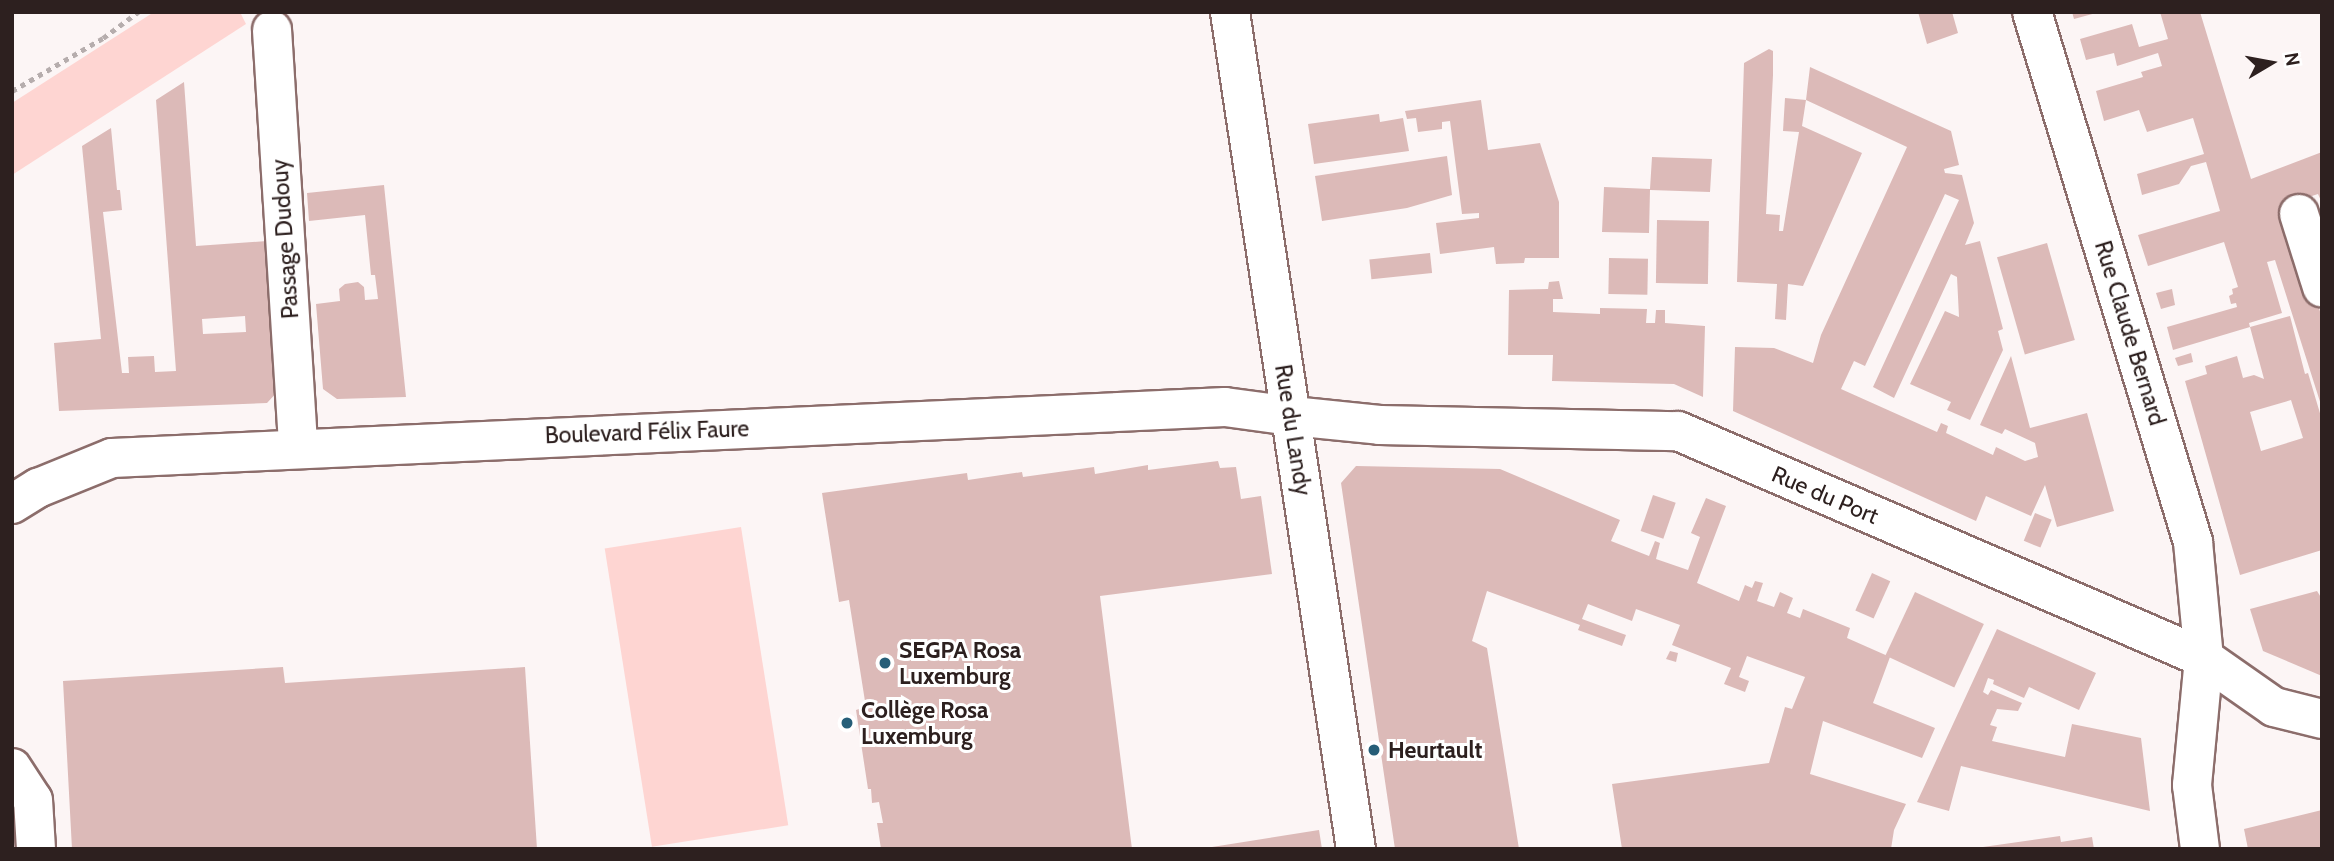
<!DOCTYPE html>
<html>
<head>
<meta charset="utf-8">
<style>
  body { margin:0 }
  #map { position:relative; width:2334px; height:861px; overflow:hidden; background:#fcf5f5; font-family:Cabin,sans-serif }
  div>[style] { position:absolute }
  .green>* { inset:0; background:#fed5d2; transform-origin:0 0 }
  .building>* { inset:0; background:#dcbab8; transform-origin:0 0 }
  .path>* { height:4.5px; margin-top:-2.25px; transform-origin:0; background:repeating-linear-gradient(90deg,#b6adad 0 5px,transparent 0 10px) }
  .roads { filter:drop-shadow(2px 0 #8c6d6b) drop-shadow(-2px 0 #8c6d6b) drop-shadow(0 2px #8c6d6b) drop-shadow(0 -2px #8c6d6b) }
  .minor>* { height:38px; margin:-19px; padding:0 19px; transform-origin:19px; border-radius:19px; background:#fff }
  .tertiary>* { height:38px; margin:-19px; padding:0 19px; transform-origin:19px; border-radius:19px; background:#fff }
  .secondary>* { height:38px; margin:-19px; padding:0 19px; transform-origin:19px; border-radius:19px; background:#fff }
  .dots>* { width:19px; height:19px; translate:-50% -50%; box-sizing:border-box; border:4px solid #fff; border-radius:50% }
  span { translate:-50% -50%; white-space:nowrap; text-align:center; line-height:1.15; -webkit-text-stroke:6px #fff; paint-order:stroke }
  .street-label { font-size:23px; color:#2d201f }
  .poi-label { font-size:23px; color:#2d201f; font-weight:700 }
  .left { translate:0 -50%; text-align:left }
  .frame { position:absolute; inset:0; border:14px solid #2d201f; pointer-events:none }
  .north { position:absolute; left:2236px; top:28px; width:70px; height:70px; -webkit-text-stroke:5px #fff; paint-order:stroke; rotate:80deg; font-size:19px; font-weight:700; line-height:28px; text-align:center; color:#2d201f }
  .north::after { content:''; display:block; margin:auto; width:24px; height:32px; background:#2d201f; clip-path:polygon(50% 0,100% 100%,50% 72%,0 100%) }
</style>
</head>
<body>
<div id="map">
  <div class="green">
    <div style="clip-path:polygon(154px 12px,240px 12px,246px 24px,12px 175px,12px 103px)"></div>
    <div style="left:741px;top:527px;width:302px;height:138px;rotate:81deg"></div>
  </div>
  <div class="building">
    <div style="clip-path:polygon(1918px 12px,1952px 12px,1958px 33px,1927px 44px)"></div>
    <div style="clip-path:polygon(2072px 12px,2096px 12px,2096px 13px,2074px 19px)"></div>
    <div style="clip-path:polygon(2160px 12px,2200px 12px,2251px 179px,2322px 152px,2322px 203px,2318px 194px,2287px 204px,2322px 318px,2322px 408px,2275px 260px,2267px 262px,2282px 313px,2249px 323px,2250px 327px,2173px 350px,2167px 327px,2237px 307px,2236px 303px,2231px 304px,2229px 296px,2233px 294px,2232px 289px,2238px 287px,2224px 242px,2148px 266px,2138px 235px,2220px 211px,2206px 162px,2191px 166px,2179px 184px,2142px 195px,2137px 174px,2204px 154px,2193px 118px,2147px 132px,2139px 110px,2104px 121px,2096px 91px,2143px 77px,2141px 72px,2162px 66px,2158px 53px,2117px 66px,2114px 53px,2086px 60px,2080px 39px,2132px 24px,2139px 47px,2168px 39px)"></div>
    <div style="clip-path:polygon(1769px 49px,1773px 51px,1773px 75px,1766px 214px,1780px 215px,1779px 231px,1783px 231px,1799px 132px,1783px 131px,1785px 98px,1806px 100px,1802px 126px,1862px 153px,1803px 286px,1788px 284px,1786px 320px,1775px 319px,1777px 284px,1737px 282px,1744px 63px)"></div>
    <div style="clip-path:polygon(1810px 67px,1951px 131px,1959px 165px,1944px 169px,1945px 173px,1962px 175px,1974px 223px,1965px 245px,1980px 241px,2003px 329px,1998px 331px,2003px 350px,1970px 420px,1947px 410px,1951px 402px,1910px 384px,1945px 311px,1959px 317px,1957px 277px,1951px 274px,1894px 398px,1873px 387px,1959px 200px,1945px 194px,1865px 366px,1854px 361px,1841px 389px,1937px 432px,1941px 423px,1948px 426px,1946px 433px,1993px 455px,1996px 447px,2025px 461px,2038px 457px,2035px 443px,2005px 429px,2002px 434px,1980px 425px,2011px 356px,2030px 428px,2087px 413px,2114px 511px,2057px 527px,2045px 485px,2031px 516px,1986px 496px,1976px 521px,1733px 411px,1735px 347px,1774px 348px,1813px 363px,1821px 335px,1907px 147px,1806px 100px)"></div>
    <div style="clip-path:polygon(evenodd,184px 82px,196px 246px,267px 241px,279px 390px,267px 403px,59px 411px,54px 343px,101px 339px,82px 146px,111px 128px,117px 190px,120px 190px,122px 210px,103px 212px,122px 373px,129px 373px,128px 357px,154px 356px,155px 372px,176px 371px,156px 100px,184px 82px,245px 316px,246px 332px,203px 334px,202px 319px,245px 316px)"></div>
    <div style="clip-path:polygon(1481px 100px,1488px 150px,1540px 143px,1559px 202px,1559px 258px,1525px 258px,1524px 263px,1496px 264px,1494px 247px,1440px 254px,1436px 223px,1479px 218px,1479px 213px,1462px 214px,1450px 121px,1442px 122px,1442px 129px,1418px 132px,1416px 118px,1407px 119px,1405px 111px)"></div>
    <div style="clip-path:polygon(1379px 114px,1380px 122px,1403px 118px,1409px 151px,1314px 164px,1308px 124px)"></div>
    <div style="clip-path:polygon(1447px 156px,1452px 195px,1407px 208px,1322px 221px,1315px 176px)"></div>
    <div style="clip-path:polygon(1652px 157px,1712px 159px,1710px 192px,1650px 190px,1649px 233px,1602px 232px,1604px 187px,1650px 189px)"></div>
    <div style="clip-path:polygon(384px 185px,406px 397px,337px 399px,323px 389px,316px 304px,340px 301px,339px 289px,345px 284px,358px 282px,364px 287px,365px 300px,378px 299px,375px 275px,371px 275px,365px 215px,309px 221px,307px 193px)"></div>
    <div style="left:1657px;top:220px;width:52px;height:63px;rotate:1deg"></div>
    <div style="left:2047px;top:243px;width:101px;height:52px;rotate:74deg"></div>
    <div style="left:1430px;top:253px;width:20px;height:61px;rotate:84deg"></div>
    <div style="left:1609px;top:258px;width:39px;height:36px;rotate:1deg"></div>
    <div style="clip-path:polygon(1559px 281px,1563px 299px,1553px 299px,1553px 312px,1600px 314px,1600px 308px,1647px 309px,1646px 323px,1655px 323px,1656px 310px,1665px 310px,1665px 323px,1705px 326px,1703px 397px,1674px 384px,1552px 381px,1553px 355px,1508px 355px,1509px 290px,1548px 289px,1549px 282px)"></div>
    <div style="clip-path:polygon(2172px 289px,2175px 305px,2161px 309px,2156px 293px)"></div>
    <div style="clip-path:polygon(evenodd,2290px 316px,2305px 374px,2308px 373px,2322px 420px,2322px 550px,2240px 575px,2185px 381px,2207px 374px,2205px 366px,2237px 356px,2243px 378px,2254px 375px,2264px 379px,2250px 327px,2290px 316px,2291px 400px,2303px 438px,2261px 451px,2250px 412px,2291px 400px)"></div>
    <div style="clip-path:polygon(2191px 353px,2193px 362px,2178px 366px,2175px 358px)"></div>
    <div style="clip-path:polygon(1218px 461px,1220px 468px,1236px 467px,1241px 499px,1261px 496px,1272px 574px,1100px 596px,1132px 849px,881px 849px,877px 823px,883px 823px,879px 802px,872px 803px,871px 789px,868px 789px,856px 710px,859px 709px,859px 715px,867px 714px,849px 600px,839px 602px,822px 493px,967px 473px,968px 480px,1022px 472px,1023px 477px,1094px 467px,1095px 474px,1148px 465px,1148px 470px)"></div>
    <div style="clip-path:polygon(1356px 466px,1500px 469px,1620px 520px,1611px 541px,1649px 556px,1655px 541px,1660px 543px,1656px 559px,1688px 570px,1700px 537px,1691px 533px,1706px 498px,1726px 506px,1697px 583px,1739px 601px,1745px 585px,1752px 588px,1755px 581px,1763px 583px,1757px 601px,1774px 607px,1780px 592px,1793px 598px,1787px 613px,1800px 618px,1803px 609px,1850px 628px,1847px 638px,1890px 657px,1873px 703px,1935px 728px,1922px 758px,1823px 721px,1810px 774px,1906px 804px,1894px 830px,1891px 849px,1622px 849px,1612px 784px,1769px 763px,1785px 707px,1792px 709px,1805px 677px,1747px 656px,1739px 677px,1749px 681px,1745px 692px,1724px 684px,1731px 668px,1672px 645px,1680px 625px,1636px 609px,1632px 621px,1588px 604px,1582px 619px,1626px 635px,1622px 646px,1578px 630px,1580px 625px,1487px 591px,1472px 641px,1487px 648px,1519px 849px,1395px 849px,1341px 483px)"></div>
    <div style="left:1653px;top:495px;width:24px;height:38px;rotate:19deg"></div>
    <div style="left:2035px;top:513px;width:18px;height:30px;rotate:22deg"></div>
    <div style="left:1872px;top:573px;width:20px;height:41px;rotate:24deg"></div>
    <div style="clip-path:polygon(2317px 591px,2322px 599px,2322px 676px,2263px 651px,2250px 609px)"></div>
    <div style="left:1915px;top:592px;width:76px;height:70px;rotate:25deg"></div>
    <div style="clip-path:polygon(1997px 629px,2096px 673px,2079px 710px,2029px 687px,2024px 698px,1993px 684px,1994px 680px,1988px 678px,1983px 692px,1988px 695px,1991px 690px,2022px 703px,2018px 711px,1997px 709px,1990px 725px,1997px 727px,1992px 741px,2065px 757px,2072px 724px,2141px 738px,2150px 811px,1961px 766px,1949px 811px,1917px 802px)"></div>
    <div style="clip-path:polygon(1670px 651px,1678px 653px,1676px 662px,1666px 659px)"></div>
    <div style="clip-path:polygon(283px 667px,285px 683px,525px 667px,537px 849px,72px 849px,63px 681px)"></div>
    <div style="clip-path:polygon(2322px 810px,2322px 849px,2248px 849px,2244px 829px)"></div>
    <div style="clip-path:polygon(1319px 830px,1322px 849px,1212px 849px,1212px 847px)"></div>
    <div style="clip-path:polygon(2060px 836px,2061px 842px,2092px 837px,2094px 849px,1969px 849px)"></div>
  </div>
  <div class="path">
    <div style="left:12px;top:91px;width:105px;rotate:-30.2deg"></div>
    <div style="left:103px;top:38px;width:44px;rotate:-36.6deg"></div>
  </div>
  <div class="roads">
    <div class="minor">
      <div style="left:2032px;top:12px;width:554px;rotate:73.1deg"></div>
      <div style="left:2193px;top:542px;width:117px;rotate:84.6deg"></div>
      <div style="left:2204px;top:658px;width:128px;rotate:95.4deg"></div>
      <div style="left:2192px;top:785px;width:64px;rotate:82.9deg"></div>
      <div style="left:272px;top:30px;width:418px;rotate:86.4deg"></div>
      <div style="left:2299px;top:214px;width:77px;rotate:72.5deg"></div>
      <div style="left:1292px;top:416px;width:88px;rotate:5.8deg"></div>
      <div style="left:1380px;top:425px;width:298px;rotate:1.2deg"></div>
      <div style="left:1678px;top:431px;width:573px;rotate:23.34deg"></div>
      <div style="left:2204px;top:658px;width:85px;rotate:35deg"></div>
      <div style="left:2274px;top:707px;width:49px;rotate:14deg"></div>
      <div style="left:12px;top:768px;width:38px;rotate:57deg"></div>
      <div style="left:33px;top:800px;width:49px;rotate:86.5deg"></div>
    </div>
    <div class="tertiary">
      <div style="left:12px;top:504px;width:31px;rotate:-32deg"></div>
      <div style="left:38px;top:488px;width:80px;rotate:-22.1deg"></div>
      <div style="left:112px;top:458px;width:1114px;rotate:-2.62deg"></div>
      <div style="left:1225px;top:407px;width:68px;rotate:7.7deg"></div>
    </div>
    <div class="secondary">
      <div style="left:1230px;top:12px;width:846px;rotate:81.44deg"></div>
    </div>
  </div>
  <div class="dots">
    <div style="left:885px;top:663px;background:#265e78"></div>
    <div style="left:847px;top:723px;background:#265e78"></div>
    <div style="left:1374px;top:750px;background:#265e78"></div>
  </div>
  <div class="street-label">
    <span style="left:285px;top:239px;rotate:-94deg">Passage Dudouy</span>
    <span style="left:2130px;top:333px;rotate:73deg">Rue Claude Bernard</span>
    <span style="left:1293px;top:430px;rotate:81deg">Rue du Landy</span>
    <span style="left:647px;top:432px;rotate:-2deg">Boulevard Félix Faure</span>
    <span style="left:1825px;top:495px;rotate:23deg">Rue du Port</span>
  </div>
  <div class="poi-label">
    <span class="left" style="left:899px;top:663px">SEGPA Rosa<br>Luxemburg</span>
    <span class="left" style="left:861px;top:723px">Collège Rosa<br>Luxemburg</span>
    <span class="left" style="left:1388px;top:750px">Heurtault</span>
  </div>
  <div class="frame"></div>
  <div class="north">N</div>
</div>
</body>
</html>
